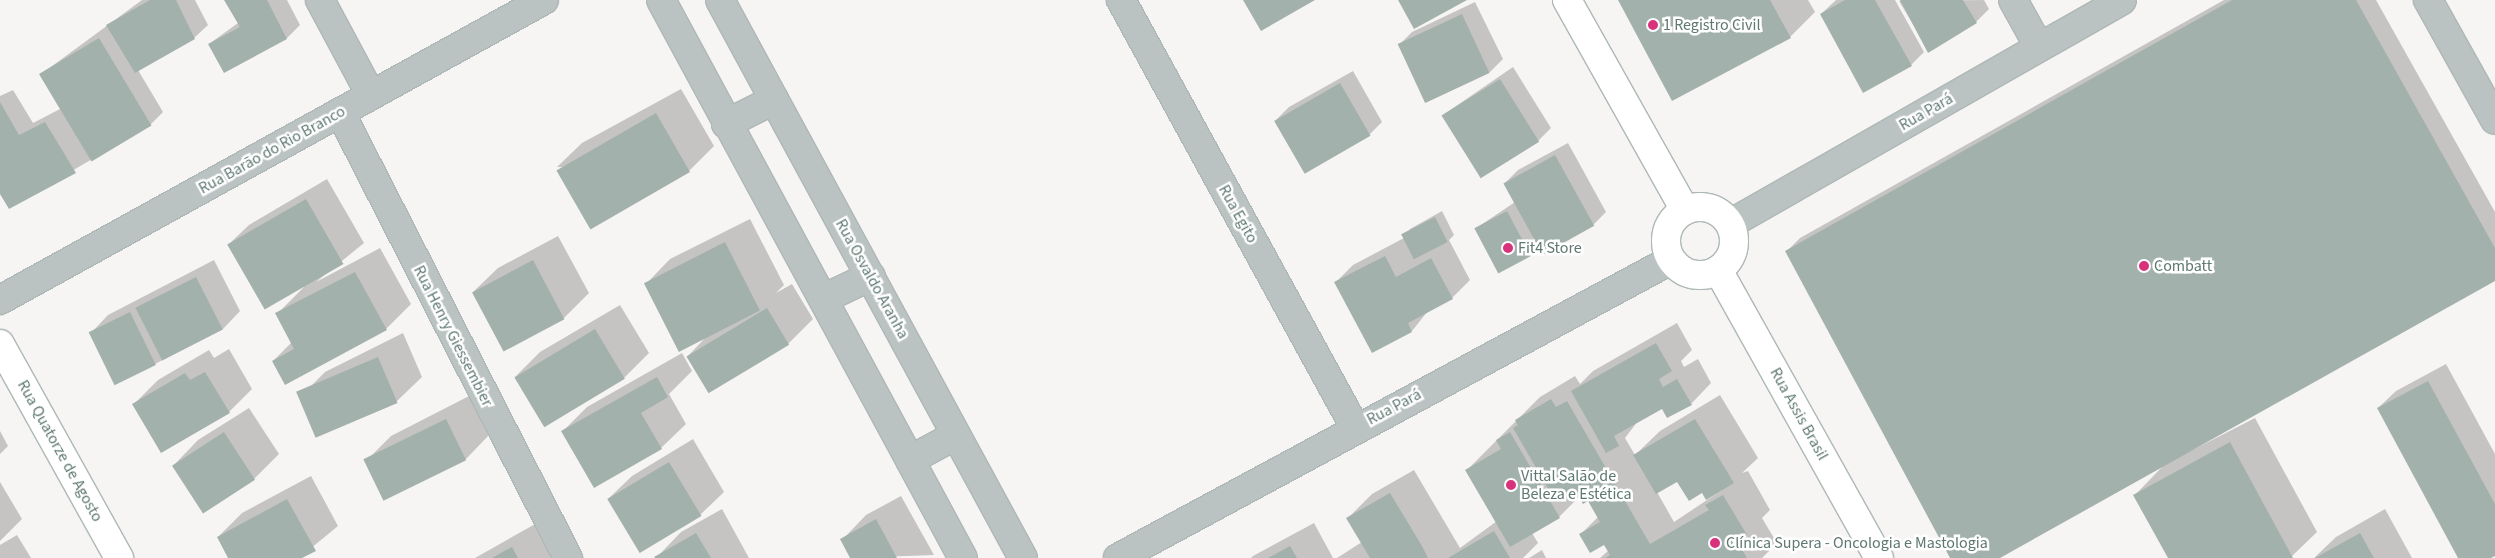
<!DOCTYPE html>
<html>
<head>
<meta charset="utf-8">
<style>
  body { margin:0 }
  #map { position:relative; width:2495px; height:558px; overflow:hidden; background:#f7f5f4; font-family:"Source Sans 3",sans-serif }
  div>[style] { position:absolute }
  .shadow>* { inset:0; background:#0003 }
  .building>* { inset:0; background:#a3b1ad; transform-origin:0 0 }
  .roads { filter:drop-shadow(1px 0 #aeb8b6) drop-shadow(-1px 0 #aeb8b6) drop-shadow(0 1px #aeb8b6) drop-shadow(0 -1px #aeb8b6) }
  .street>* { height:28px; margin:-14px; padding:0 14px; transform-origin:14px; border-radius:14px; background:#bbc3c2 }
  .secondary>* { height:28px; margin:-14px; padding:0 14px; transform-origin:14px; border-radius:14px; background:#fff }
  .secondary>.ring { margin:-14px; padding:0; box-sizing:content-box; background:none; border:28px solid #fff; border-radius:50% }
  .dots>* { width:14px; height:14px; translate:-50% -50%; box-sizing:border-box; border:2px solid #fff; border-radius:50% }
  span { translate:-50% -50%; white-space:nowrap; text-align:center; line-height:1.15; -webkit-text-stroke:5px #fff; paint-order:stroke }
  .poi-label { font-size:16px; color:#5f7872 }
  .left { translate:0 -50%; text-align:left }
  .street-label { font-size:16px; color:#5f7872 }
</style>
</head>
<body>
<div id="map">
  <div class="shadow">
    <div style="clip-path:polygon(142px 0,195px 0,208px 25px,194px 38px,138px 70px,163px 112px,150px 125px,9px 208px,0 192px,0 96px,13px 90px,33px 123px,60px 109px,40px 75px)"></div>
    <div style="clip-path:polygon(226px 0,287px 0,300px 25px,287px 38px,224px 71px,209px 44px,238px 23px)"></div>
    <div style="clip-path:polygon(1619px 0,1808px 0,1815px 12px,1790px 37px)"></div>
    <div style="clip-path:polygon(1836px 0,1895px 0,1924px 52px,1911px 65px,1821px 14px)"></div>
    <div style="clip-path:polygon(1984px 0,1989px 9px,1976px 22px,1929px 51px,1899px 1px)"></div>
    <div style="clip-path:polygon(2224px 0,2376px 0,2495px 212px,2495px 280px,2171px 461px,2255px 418px,2317px 532px,2290px 558px,2169px 558px,2135px 495px,2163px 466px,1998px 558px,1951px 558px,1787px 251px,1800px 238px)"></div>
    <div style="clip-path:polygon(1475px 2px,1503px 59px,1490px 72px,1427px 102px,1399px 45px,1412px 32px)"></div>
    <div style="clip-path:polygon(1513px 67px,1551px 128px,1538px 141px,1443px 115px)"></div>
    <div style="clip-path:polygon(1353px 71px,1382px 122px,1369px 135px,1276px 120px,1289px 107px)"></div>
    <div style="clip-path:polygon(681px 89px,714px 146px,689px 171px,557px 167px,582px 143px)"></div>
    <div style="clip-path:polygon(1568px 143px,1606px 212px,1593px 225px,1539px 246px,1530px 255px,1475px 229px,1515px 202px,1505px 183px,1518px 170px)"></div>
    <div style="clip-path:polygon(327px 179px,364px 243px,316px 282px,380px 248px,411px 304px,386px 329px,273px 361px,292px 342px,277px 314px,304px 287px,228px 245px,249px 225px)"></div>
    <div style="clip-path:polygon(1442px 211px,1454px 235px,1449px 240px,1470px 280px,1452px 298px,1428px 311px,1412px 331px,1336px 282px,1353px 265px,1404px 238px,1410px 229px)"></div>
    <div style="clip-path:polygon(750px 219px,784px 285px,776px 293px,792px 284px,813px 319px,788px 344px,688px 356px,706px 337px,646px 284px,670px 259px)"></div>
    <div style="clip-path:polygon(558px 236px,589px 293px,564px 318px,473px 292px,498px 268px)"></div>
    <div style="clip-path:polygon(214px 260px,240px 311px,223px 329px,155px 364px,91px 333px,108px 315px)"></div>
    <div style="clip-path:polygon(620px 305px,649px 353px,624px 378px,515px 377px,540px 352px)"></div>
    <div style="clip-path:polygon(evenodd,1677px 323px,1692px 350px,1681px 361px,1684px 367px,1698px 359px,1711px 383px,1691px 404px,1662px 407px,1638px 421px,1625px 438px,1635px 455px,1660px 431px,1720px 395px,1758px 458px,1742px 473px,1748px 471px,1770px 510px,1762px 518px,1777px 543px,1762px 558px,1600px 558px,1609px 550px,1605px 543px,1581px 534px,1599px 516px,1589px 499px,1580px 496px,1559px 517px,1532px 533px,1538px 543px,1523px 558px,1337px 558px,1362px 542px,1348px 518px,1372px 494px,1414px 470px,1460px 548px,1497px 521px,1467px 470px,1540px 397px,1575px 376px,1580px 384px,1593px 371px,1677px 323px,1677px 480px,1703px 491px,1722px 490px,1674px 522px,1657px 492px,1677px 480px)"></div>
    <div style="clip-path:polygon(403px 333px,422px 377px,397px 401px,300px 397px,325px 372px)"></div>
    <div style="clip-path:polygon(229px 349px,252px 389px,229px 412px,134px 404px,158px 380px,209px 350px,214px 358px)"></div>
    <div style="clip-path:polygon(682px 353px,692px 371px,669px 394px,686px 424px,661px 448px,563px 431px,587px 407px)"></div>
    <div style="clip-path:polygon(2446px 364px,2495px 454px,2495px 554px,2489px 558px,2459px 558px,2378px 408px,2396px 391px)"></div>
    <div style="clip-path:polygon(471px 395px,490px 434px,466px 459px,366px 461px,391px 436px)"></div>
    <div style="clip-path:polygon(249px 408px,279px 454px,254px 479px,174px 465px,198px 440px)"></div>
    <div style="clip-path:polygon(0 431px,8px 446px,0 454px)"></div>
    <div style="clip-path:polygon(693px 439px,724px 492px,700px 515px,608px 499px,632px 476px)"></div>
    <div style="clip-path:polygon(311px 476px,338px 526px,299px 558px,230px 558px,218px 537px,242px 513px)"></div>
    <div style="clip-path:polygon(0 482px,22px 519px,0 541px)"></div>
    <div style="clip-path:polygon(901px 496px,934px 555px,852px 558px,842px 540px,866px 515px)"></div>
    <div style="clip-path:polygon(722px 509px,749px 558px,656px 558px,681px 532px)"></div>
    <div style="clip-path:polygon(2385px 509px,2412px 558px,2314px 558px,2336px 537px)"></div>
    <div style="clip-path:polygon(537px 523px,557px 558px,475px 558px)"></div>
    <div style="clip-path:polygon(1314px 523px,1333px 558px,1251px 558px,1253px 556px)"></div>
    <div style="clip-path:polygon(17px 535px,31px 558px,0 558px,0 545px)"></div>
    <div style="clip-path:polygon(1542px 550px,1546px 558px,1529px 558px)"></div>
  </div>
  <div class="building">
    <div style="clip-path:polygon(150px 0,176px 0,195px 39px,135px 73px,106px 25px)"></div>
    <div style="clip-path:polygon(224px 0,267px 0,287px 39px,224px 73px,208px 44px,240px 27px)"></div>
    <div style="clip-path:polygon(1243px 0,1315px 0,1261px 31px)"></div>
    <div style="clip-path:polygon(1398px 0,1467px 0,1414px 29px)"></div>
    <div style="clip-path:polygon(1618px 0,1770px 0,1791px 38px,1672px 101px)"></div>
    <div style="clip-path:polygon(1845px 0,1875px 0,1912px 66px,1863px 93px,1820px 14px)"></div>
    <div style="clip-path:polygon(1900px 0,1963px 0,1977px 23px,1928px 53px)"></div>
    <div style="clip-path:polygon(2232px 0,2356px 0,2495px 248px,2495px 281px,2000px 558px,1950px 558px,1785px 251px)"></div>
    <div style="left:1462px;top:14px;width:65px;height:71px;rotate:65deg"></div>
    <div style="left:99px;top:38px;width:102px;height:70px;rotate:59deg"></div>
    <div style="left:1500px;top:79px;width:74px;height:69px;rotate:58deg"></div>
    <div style="left:1340px;top:83px;width:61px;height:76px;rotate:60deg"></div>
    <div style="clip-path:polygon(0 102px,19px 135px,45px 122px,76px 173px,9px 209px,0 194px)"></div>
    <div style="left:656px;top:113px;width:68px;height:115px;rotate:60deg"></div>
    <div style="left:1555px;top:155px;width:81px;height:59px;rotate:61deg"></div>
    <div style="left:306px;top:199px;width:75px;height:91px;rotate:60deg"></div>
    <div style="left:1507px;top:211px;width:51px;height:37px;rotate:62deg"></div>
    <div style="left:1435px;top:217px;width:28px;height:38px;rotate:63deg"></div>
    <div style="left:725px;top:242px;width:77px;height:91px;rotate:63deg"></div>
    <div style="clip-path:polygon(1385px 256px,1396px 277px,1431px 258px,1453px 299px,1408px 323px,1412px 332px,1372px 353px,1334px 282px)"></div>
    <div style="left:533px;top:260px;width:67px;height:69px;rotate:62deg"></div>
    <div style="clip-path:polygon(355px 272px,387px 330px,285px 385px,272px 361px,294px 349px,275px 313px)"></div>
    <div style="left:196px;top:277px;width:59px;height:68px;rotate:63deg"></div>
    <div style="left:767px;top:308px;width:43px;height:94px;rotate:59deg"></div>
    <div style="left:130px;top:312px;width:59px;height:46px;rotate:64deg"></div>
    <div style="left:595px;top:329px;width:58px;height:94px;rotate:59deg"></div>
    <div style="clip-path:polygon(1656px 343px,1672px 371px,1659px 379px,1663px 387px,1677px 379px,1692px 405px,1667px 418px,1662px 409px,1614px 436px,1619px 446px,1606px 453px,1571px 391px)"></div>
    <div style="left:378px;top:357px;width:50px;height:89px;rotate:67deg"></div>
    <div style="clip-path:polygon(205px 372px,230px 413px,161px 453px,132px 404px,185px 373px,190px 380px)"></div>
    <div style="clip-path:polygon(657px 377px,668px 397px,641px 413px,662px 449px,594px 488px,561px 431px)"></div>
    <div style="clip-path:polygon(2428px 381px,2495px 504px,2495px 556px,2491px 558px,2458px 558px,2377px 408px)"></div>
    <div style="clip-path:polygon(1551px 399px,1556px 407px,1567px 401px,1650px 544px,1709px 510px,1705px 505px,1723px 495px,1747px 535px,1737px 541px,1747px 558px,1605px 558px,1610px 555px,1604px 545px,1590px 553px,1579px 534px,1600px 522px,1588px 501px,1583px 504px,1575px 491px,1556px 502px,1513px 428px,1518px 425px,1515px 420px)"></div>
    <div style="left:446px;top:419px;width:46px;height:92px;rotate:64deg"></div>
    <div style="clip-path:polygon(1695px 419px,1734px 483px,1706px 500px,1702px 493px,1689px 501px,1677px 482px,1656px 494px,1633px 455px)"></div>
    <div style="left:224px;top:432px;width:57px;height:62px;rotate:57deg"></div>
    <div style="clip-path:polygon(1510px 432px,1560px 518px,1510px 547px,1465px 470px,1501px 449px,1496px 440px)"></div>
    <div style="clip-path:polygon(2230px 442px,2293px 558px,2168px 558px,2133px 495px)"></div>
    <div style="left:669px;top:462px;width:63px;height:72px;rotate:59deg"></div>
    <div style="clip-path:polygon(1390px 493px,1422px 546px,1428px 558px,1370px 558px,1346px 518px)"></div>
    <div style="clip-path:polygon(287px 499px,316px 551px,302px 558px,228px 558px,217px 537px)"></div>
    <div style="clip-path:polygon(876px 519px,897px 558px,850px 558px,840px 539px)"></div>
    <div style="clip-path:polygon(1494px 531px,1510px 558px,1448px 558px)"></div>
    <div style="clip-path:polygon(696px 533px,711px 558px,655px 558px,654px 557px)"></div>
    <div style="clip-path:polygon(2360px 533px,2374px 558px,2315px 558px)"></div>
    <div style="clip-path:polygon(1290px 546px,1297px 558px,1268px 558px)"></div>
    <div style="clip-path:polygon(512px 547px,518px 558px,492px 558px)"></div>
  </div>
  <div class="roads">
    <div class="street">
      <div style="left:320px;top:0;width:108px;rotate:61.8deg"></div>
      <div style="left:661px;top:0;width:634px;rotate:61.58deg"></div>
      <div style="left:720px;top:0;width:635px;rotate:61.5deg"></div>
      <div style="left:1121px;top:0;width:488px;rotate:61.3deg"></div>
      <div style="left:2013px;top:0;width:54px;rotate:61deg"></div>
      <div style="left:2428px;top:0;width:137px;rotate:60.8deg"></div>
      <div style="left:340px;top:112px;width:501px;rotate:62.92deg"></div>
      <div style="left:726px;top:124px;width:54px;rotate:-26.6deg"></div>
      <div style="left:1730px;top:224px;width:451px;rotate:-29.7deg"></div>
      <div style="left:823px;top:299px;width:53px;rotate:-25.6deg"></div>
      <div style="left:0;top:300px;width:621px;rotate:-28.88deg"></div>
      <div style="left:910px;top:460px;width:52px;rotate:-28.5deg"></div>
      <div style="left:1118px;top:558px;width:628px;rotate:-28.32deg"></div>
    </div>
    <div class="secondary">
      <div style="left:1567px;top:0;width:241px;rotate:60.7deg"></div>
      <div class="ring" style="left:1666px;top:207px;width:40px;height:40px"></div>
      <div style="left:1718px;top:270px;width:330px;rotate:60.8deg"></div>
      <div style="left:0;top:344px;width:245px;rotate:60.9deg"></div>
    </div>
  </div>
  <div class="dots">
    <div style="left:1653px;top:25px;background:#d9327c"></div>
    <div style="left:1508px;top:248px;background:#d9327c"></div>
    <div style="left:2144px;top:266px;background:#d9327c"></div>
    <div style="left:1511px;top:485px;background:#d9327c"></div>
    <div style="left:1715px;top:543px;background:#d9327c"></div>
  </div>
  <div class="poi-label">
    <span class="left" style="left:1663px;top:25px">1 Registro Civil</span>
    <span class="left" style="left:1518px;top:248px">Fit4 Store</span>
    <span class="left" style="left:2154px;top:266px">Combatt</span>
    <span class="left" style="left:1521px;top:485px">Vittal Salão de<br>Beleza e Estética</span>
    <span class="left" style="left:1726px;top:543px">Clínica Supera - Oncologia e Mastologia</span>
  </div>
  <div class="street-label">
    <span style="left:1926px;top:112px;rotate:-30deg">Rua Pará</span>
    <span style="left:272px;top:150px;rotate:-29deg">Rua Barão do Rio Branco</span>
    <span style="left:1238px;top:214px;rotate:61deg">Rua Egito</span>
    <span style="left:872px;top:279px;rotate:61deg">Rua Osvaldo Aranha</span>
    <span style="left:453px;top:336px;rotate:63deg">Rua Henry Giessembier</span>
    <span style="left:1394px;top:407px;rotate:-28deg">Rua Pará</span>
    <span style="left:1799px;top:414px;rotate:61deg">Rua Assis Brasil</span>
    <span style="left:60px;top:451px;rotate:61deg">Rua Quatorze de Agosto</span>
  </div>
</div>
</body>
</html>
